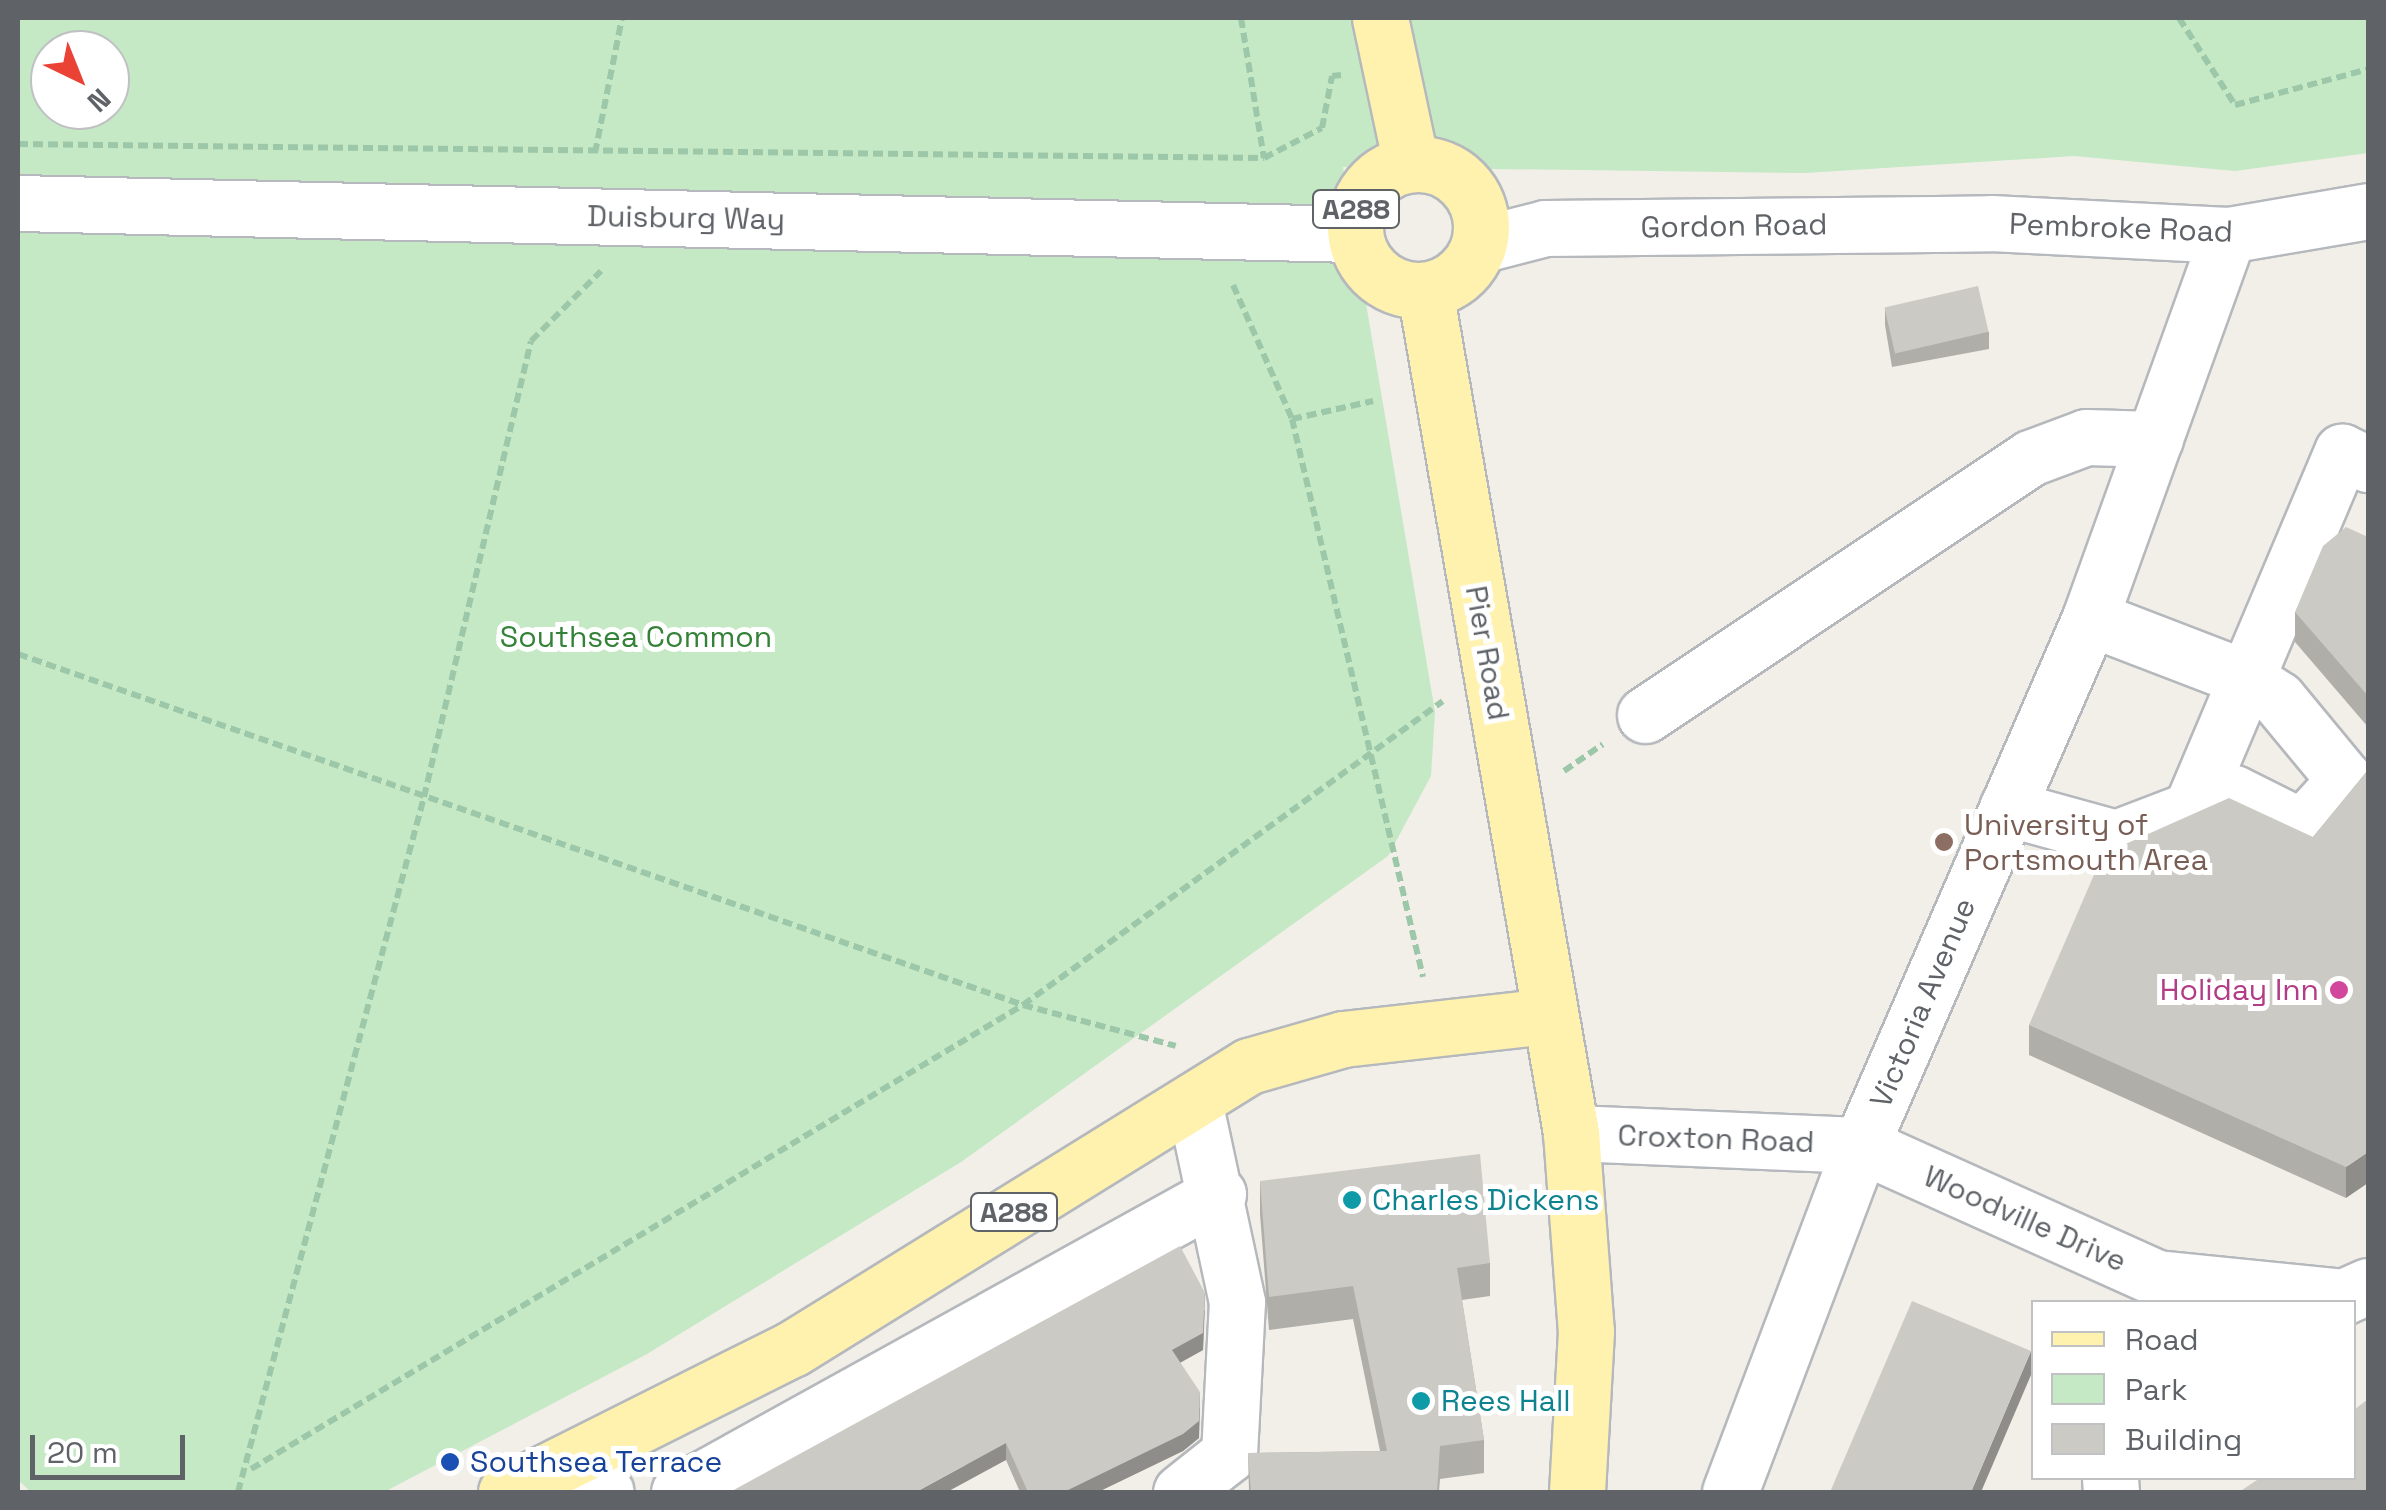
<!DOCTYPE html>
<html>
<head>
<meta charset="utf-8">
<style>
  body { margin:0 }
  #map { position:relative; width:2386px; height:1510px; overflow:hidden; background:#f1efe8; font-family:"Space Grotesk",sans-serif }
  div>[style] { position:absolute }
  .green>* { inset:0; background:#c5e8c5 }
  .path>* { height:6px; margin-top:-3px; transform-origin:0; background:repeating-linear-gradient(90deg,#9cc7a9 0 10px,transparent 0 15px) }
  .roads { filter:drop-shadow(2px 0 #b5b8bc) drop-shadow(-2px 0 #b5b8bc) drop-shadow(0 2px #b5b8bc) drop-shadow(0 -2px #b5b8bc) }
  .minor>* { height:55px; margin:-27.5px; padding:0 27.5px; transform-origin:27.5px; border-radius:27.5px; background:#fff }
  .major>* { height:55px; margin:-27.5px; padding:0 27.5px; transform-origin:27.5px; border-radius:27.5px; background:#fff2af }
  .major>.ring { margin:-27.5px; padding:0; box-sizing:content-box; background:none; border:55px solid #fff2af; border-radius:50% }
  .wall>* { inset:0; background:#afaea9 }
  .shaded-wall>* { inset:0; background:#8f8d8a }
  .building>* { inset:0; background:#cccac5; transform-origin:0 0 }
  .dots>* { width:28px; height:28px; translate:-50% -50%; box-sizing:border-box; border:5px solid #fff; border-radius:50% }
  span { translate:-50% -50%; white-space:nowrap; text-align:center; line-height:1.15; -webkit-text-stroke:10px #fff; paint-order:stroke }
  .shield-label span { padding:2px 8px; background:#fff; border:2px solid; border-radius:8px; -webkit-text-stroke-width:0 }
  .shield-label { font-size:28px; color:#5f6368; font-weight:700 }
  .street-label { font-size:30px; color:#5f6368 }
  .park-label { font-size:30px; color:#348238 }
  .education-label { font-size:30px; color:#785e54 }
  .left { translate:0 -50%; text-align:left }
  .hotel-label { font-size:30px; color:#b23c85 }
  .right { translate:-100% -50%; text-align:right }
  .culture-label { font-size:30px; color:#0d838f }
  .transit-label { font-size:30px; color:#164399 }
  .frame { position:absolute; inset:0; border:20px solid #5f6368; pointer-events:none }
  .legend { position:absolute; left:2031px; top:1300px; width:325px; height:180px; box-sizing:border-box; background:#fff; border:2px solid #bfc1c3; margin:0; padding:12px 18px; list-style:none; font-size:30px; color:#5f6368 }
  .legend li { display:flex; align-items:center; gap:20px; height:50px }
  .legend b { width:50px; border:2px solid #bfc1c3 }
  .north { position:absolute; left:30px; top:30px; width:100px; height:100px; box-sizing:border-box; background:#fff; border:2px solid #bfc1c3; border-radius:50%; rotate:137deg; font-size:28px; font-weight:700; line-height:40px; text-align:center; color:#5f6368 }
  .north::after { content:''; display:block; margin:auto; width:35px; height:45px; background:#ea4335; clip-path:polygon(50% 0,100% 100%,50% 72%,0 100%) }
  .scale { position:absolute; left:30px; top:1435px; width:155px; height:45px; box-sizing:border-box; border:5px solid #5f6368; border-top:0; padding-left:12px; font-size:30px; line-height:35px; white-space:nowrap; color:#5f6368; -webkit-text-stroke:8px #fff; paint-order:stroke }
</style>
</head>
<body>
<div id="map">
  <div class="green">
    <div style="clip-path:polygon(evenodd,18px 18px,2368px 18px,2368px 153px,2235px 171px,2074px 156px,1805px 173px,1343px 167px,1435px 712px,1431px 776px,1388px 856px,961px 1162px,647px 1354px,384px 1492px,31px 1492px,18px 1480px,18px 18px,50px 50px,110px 50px,110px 110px,50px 110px,50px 50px)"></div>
  </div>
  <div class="path">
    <div style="left:1241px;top:18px;width:142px;rotate:80.7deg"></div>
    <div style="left:2179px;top:18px;width:103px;rotate:57.2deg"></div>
    <div style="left:2235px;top:105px;width:138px;rotate:-15.1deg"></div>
    <div style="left:18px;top:144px;width:1246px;rotate:0.64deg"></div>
    <div style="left:1264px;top:158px;width:65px;rotate:-27.3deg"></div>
    <div style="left:1322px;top:128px;width:53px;rotate:-79.1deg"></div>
    <div style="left:1332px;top:76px;width:9px;rotate:-6deg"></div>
    <div style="left:595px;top:153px;width:138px;rotate:-78.7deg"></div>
    <div style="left:1233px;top:285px;width:146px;rotate:66.2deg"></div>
    <div style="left:1292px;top:419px;width:83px;rotate:-12.5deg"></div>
    <div style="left:1292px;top:419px;width:573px;rotate:76.79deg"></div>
    <div style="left:18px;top:654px;width:1065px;rotate:19.25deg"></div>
    <div style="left:1023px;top:1005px;width:158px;rotate:15deg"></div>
    <div style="left:1564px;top:771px;width:47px;rotate:-34.7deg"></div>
    <div style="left:251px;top:1469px;width:901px;rotate:-31.01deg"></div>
    <div style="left:1023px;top:1005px;width:518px;rotate:-35.9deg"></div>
    <div style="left:238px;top:1492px;width:719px;rotate:-75.02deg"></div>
    <div style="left:424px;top:797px;width:468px;rotate:-76.8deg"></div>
    <div style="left:531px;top:341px;width:99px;rotate:-45deg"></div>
  </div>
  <div class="roads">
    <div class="minor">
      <div style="left:18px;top:203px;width:1336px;rotate:1.33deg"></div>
      <div style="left:1479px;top:245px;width:68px;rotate:-14.4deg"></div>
      <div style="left:1545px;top:228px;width:446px;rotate:-0.6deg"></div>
      <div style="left:1991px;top:223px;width:237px;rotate:2.9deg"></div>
      <div style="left:2228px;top:235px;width:142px;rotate:-9.7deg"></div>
      <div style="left:1645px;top:715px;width:463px;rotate:-33.7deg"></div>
      <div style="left:2030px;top:458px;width:60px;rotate:-20.6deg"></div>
      <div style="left:2086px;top:437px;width:69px;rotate:1.7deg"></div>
      <div style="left:2007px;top:808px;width:113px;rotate:15.4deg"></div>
      <div style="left:2116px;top:838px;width:126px;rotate:-20.9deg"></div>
      <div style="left:2234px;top:793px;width:76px;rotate:26.6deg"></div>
      <div style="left:2302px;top:827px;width:64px;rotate:-47.5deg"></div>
      <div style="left:2345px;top:780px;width:105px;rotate:-129.6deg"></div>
      <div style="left:2278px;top:699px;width:38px;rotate:-147deg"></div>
      <div style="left:2246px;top:678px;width:167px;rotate:-159deg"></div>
      <div style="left:2191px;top:809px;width:388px;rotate:-67.1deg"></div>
      <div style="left:2342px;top:452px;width:29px;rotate:25deg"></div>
      <div style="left:1571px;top:1133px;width:290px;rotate:2.4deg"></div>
      <div style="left:1861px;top:1145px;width:325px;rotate:24.2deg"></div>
      <div style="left:2157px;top:1278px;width:187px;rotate:5.8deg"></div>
      <div style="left:2343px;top:1297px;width:27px;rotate:-24deg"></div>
      <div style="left:561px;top:1465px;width:52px;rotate:31deg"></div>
      <div style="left:2110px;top:1478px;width:14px;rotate:86deg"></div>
      <div style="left:679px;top:1492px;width:616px;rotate:-28.94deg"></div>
      <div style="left:1181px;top:1492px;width:61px;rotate:-38.4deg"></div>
      <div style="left:1229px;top:1454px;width:152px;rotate:-87deg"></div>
      <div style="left:1237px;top:1302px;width:206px;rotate:-102.1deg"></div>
      <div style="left:1730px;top:1492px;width:371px;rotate:-69.3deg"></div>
      <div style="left:1861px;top:1145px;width:575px;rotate:-66.51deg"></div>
      <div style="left:2090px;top:618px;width:407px;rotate:-70.2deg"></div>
    </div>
    <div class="major">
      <div style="left:1380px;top:18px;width:149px;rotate:78deg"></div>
      <div class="ring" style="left:1355px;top:164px;width:71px;height:71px"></div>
      <div style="left:1425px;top:291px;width:855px;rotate:80.16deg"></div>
      <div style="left:1571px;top:1133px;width:199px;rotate:85.7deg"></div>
      <div style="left:1586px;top:1331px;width:161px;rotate:93.2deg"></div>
      <div style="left:506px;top:1492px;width:320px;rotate:-26.6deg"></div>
      <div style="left:792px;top:1349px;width:538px;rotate:-31.77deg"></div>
      <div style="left:1249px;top:1066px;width:98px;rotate:-16deg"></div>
      <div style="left:1343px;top:1039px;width:206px;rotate:-6.4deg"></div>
    </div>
  </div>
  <div class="wall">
    <div style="clip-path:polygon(1885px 308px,1989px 332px,1989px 349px,1892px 367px,1885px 325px)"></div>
    <div style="clip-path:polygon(2368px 537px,2368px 727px,2295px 642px,2295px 612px)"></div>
    <div style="clip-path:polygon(2368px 770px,2346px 1198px,2029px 1055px,2029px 1025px,2313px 837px)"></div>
    <div style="clip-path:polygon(1260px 1181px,1490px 1263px,1490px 1296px,1462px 1300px,1484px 1440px,1484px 1473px,1440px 1479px,1439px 1492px,1249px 1492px,1248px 1453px,1380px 1451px,1353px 1319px,1269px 1330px,1260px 1214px)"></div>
    <div style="clip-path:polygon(1205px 1310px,1203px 1350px,1180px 1363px,1200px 1409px,1199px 1438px,1183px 1451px,1098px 1492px,1020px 1492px,1006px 1460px,730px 1492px)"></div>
  </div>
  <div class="shaded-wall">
    <div style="clip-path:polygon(2368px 1152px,2368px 1183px,2346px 1198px,2346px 1167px)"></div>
    <div style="clip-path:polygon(1205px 1293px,1203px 1350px,1172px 1367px,1172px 1350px)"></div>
    <div style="clip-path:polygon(2031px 1351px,2031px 1375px,1981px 1492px,1971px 1492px)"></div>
    <div style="clip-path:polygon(1200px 1392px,1199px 1438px,1183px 1451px,1098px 1492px,1064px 1492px)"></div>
    <div style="clip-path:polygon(1006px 1443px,1006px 1460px,947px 1492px,916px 1492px)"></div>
  </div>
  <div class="building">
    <div style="left:1978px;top:286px;width:47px;height:96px;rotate:77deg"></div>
    <div style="clip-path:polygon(2346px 527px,2368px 537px,2368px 696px,2295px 612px,2323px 546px)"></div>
    <div style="clip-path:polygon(2368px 770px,2368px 1152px,2346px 1167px,2029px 1025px,2103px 854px,2229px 798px,2313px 837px)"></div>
    <div style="clip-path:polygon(1480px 1154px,1490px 1263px,1457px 1268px,1484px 1440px,1440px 1446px,1437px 1492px,1251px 1492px,1248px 1453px,1387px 1451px,1353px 1286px,1269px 1297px,1260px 1181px)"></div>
    <div style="clip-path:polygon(1180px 1246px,1205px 1293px,1203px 1333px,1172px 1350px,1200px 1392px,1199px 1421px,1183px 1434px,1064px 1492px,1028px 1492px,1006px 1443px,916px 1492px,730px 1492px)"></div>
    <div style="clip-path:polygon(1912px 1301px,2031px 1351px,1971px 1492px,1830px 1492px)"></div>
    <div style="clip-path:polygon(2368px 1399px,2368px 1492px,2239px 1492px,2260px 1478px,2354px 1478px,2354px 1410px)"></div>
  </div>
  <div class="dots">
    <div style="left:1944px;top:842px;background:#8d6e63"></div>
    <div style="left:2339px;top:990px;background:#d1479c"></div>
    <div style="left:1352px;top:1200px;background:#0f9aa8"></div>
    <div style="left:1421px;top:1401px;background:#0f9aa8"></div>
    <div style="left:450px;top:1462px;background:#1a4fb4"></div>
  </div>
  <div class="shield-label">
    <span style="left:1356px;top:209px">A288</span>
    <span style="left:1014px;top:1212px">A288</span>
  </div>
  <div class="street-label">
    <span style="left:686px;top:218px;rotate:1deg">Duisburg Way</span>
    <span style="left:1734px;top:226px;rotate:-1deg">Gordon Road</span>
    <span style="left:2121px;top:228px;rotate:2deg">Pembroke Road</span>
    <span style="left:1487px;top:653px;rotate:80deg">Pier Road</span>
    <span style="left:1923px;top:1003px;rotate:-67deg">Victoria Avenue</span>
    <span style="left:1716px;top:1139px;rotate:2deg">Croxton Road</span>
    <span style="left:2025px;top:1219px;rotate:24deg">Woodville Drive</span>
  </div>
  <div class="park-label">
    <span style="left:636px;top:637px">Southsea Common</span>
  </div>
  <div class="education-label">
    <span class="left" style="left:1964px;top:842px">University of<br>Portsmouth Area</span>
  </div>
  <div class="hotel-label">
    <span class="right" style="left:2319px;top:990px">Holiday Inn</span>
  </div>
  <div class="culture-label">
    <span class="left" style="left:1372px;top:1200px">Charles Dickens</span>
    <span class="left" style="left:1441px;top:1401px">Rees Hall</span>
  </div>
  <div class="transit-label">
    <span class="left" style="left:470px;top:1462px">Southsea Terrace</span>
  </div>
  <div class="frame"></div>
  <ul class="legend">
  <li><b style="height:12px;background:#fff2af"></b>Road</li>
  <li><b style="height:28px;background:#c5e8c5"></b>Park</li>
  <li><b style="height:28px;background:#cccac5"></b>Building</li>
  </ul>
  <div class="north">N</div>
  <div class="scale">20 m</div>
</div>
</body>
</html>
